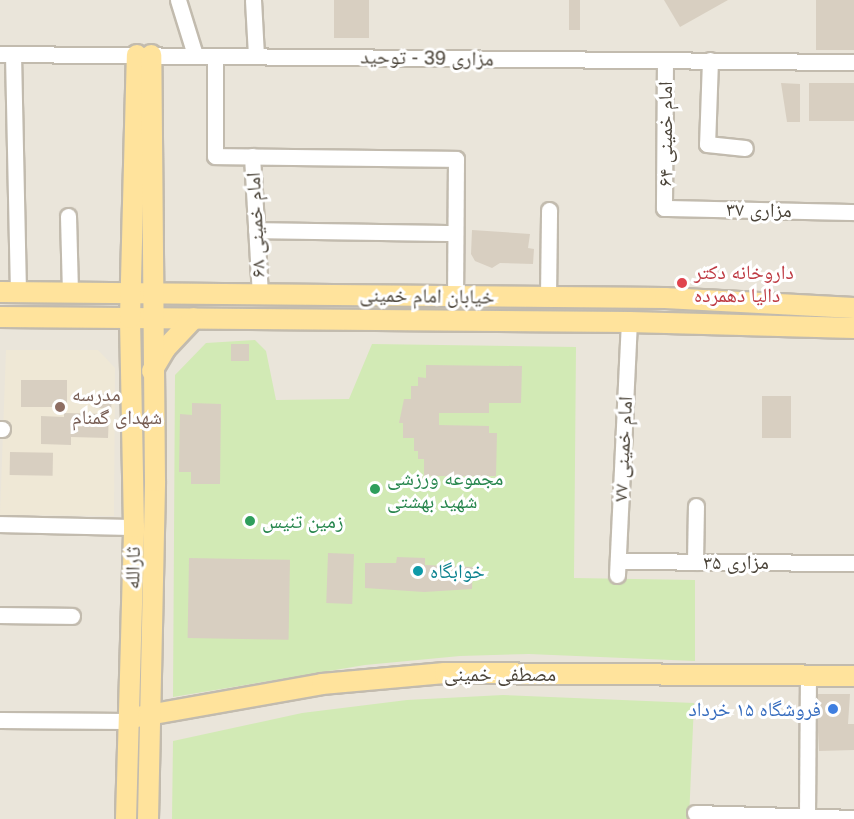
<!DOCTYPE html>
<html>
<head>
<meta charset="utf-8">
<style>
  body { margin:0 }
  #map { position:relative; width:854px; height:819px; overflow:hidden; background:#f6f3ec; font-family:Helvetica,"Noto Naskh Arabic",sans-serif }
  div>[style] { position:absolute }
  .residential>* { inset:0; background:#eae5da; transform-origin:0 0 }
  .education>* { inset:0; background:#efe8d6 }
  .green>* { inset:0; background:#d2eab5 }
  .building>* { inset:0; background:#d8cfc1; transform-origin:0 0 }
  .roads { filter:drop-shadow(2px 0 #c2bbae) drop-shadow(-2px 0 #c2bbae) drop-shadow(0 2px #c2bbae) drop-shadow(0 -2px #c2bbae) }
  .minor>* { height:15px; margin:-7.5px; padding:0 7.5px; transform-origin:7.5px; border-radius:7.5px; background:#fff }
  .major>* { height:20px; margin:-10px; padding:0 10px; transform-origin:10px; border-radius:10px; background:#ffe39c }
  .dots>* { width:16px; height:16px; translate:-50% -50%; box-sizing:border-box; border:3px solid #fff; border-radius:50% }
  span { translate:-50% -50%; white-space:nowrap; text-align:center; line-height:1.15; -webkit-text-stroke:6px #fff; paint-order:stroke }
  .street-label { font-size:20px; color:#4b4439 }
  .health-label { font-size:20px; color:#be3a42 }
  .left { translate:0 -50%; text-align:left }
  .education-label { font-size:20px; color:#785e54 }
  .leisure-label { font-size:20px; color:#27864d }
  .culture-label { font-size:20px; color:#0d838f }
  .shop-label { font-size:20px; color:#366cbe }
  .right { translate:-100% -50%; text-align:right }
</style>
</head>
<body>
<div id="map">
  <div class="residential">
    <div style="left:0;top:0;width:854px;height:819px"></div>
  </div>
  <div class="education">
    <div style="clip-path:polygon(6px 350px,98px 350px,115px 368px,114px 516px,0 515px)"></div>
  </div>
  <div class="green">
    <div style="clip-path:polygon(255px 340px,266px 351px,276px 400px,349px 399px,372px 344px,576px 347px,574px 578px,695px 580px,695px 661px,529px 654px,460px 656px,365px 665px,173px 697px,175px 375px,206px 343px)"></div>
    <div style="clip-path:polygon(503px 695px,694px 703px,689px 819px,172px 819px,173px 741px,302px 713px,407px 700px)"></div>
  </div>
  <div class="building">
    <div style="left:334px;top:0;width:35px;height:38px"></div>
    <div style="left:569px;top:0;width:11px;height:30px"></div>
    <div style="clip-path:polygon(664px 0,728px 0,680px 27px)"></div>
    <div style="left:816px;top:0;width:38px;height:50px"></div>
    <div style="clip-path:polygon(781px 83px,800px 84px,800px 122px,787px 122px)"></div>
    <div style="left:809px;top:83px;width:45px;height:38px"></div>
    <div style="clip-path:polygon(472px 230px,530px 234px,528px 248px,534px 249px,533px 264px,500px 263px,492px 268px,475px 261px,471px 254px)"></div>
    <div style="left:231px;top:344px;width:18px;height:17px"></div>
    <div style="clip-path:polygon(426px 365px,522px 366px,521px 403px,489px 403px,489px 413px,439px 413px,439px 425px,489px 426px,489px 433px,497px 433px,496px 476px,424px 476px,424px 459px,418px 459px,418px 451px,414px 451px,414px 438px,403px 438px,403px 423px,399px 423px,404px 399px,411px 399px,411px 386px,418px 386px,418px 377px,426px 378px)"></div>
    <div style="left:21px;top:380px;width:46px;height:27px"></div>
    <div style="left:95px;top:393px;width:17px;height:15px;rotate:3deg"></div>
    <div style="left:762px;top:396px;width:29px;height:42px"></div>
    <div style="clip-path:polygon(192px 403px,221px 404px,220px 484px,191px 484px,191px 472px,179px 472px,180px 414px,192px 415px)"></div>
    <div style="clip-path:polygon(64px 413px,109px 414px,108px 438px,71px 437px,71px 445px,41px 444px,41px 416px,64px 417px)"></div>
    <div style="left:10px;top:452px;width:43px;height:23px;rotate:1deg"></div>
    <div style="left:328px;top:553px;width:26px;height:50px;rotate:2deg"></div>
    <div style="clip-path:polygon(397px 557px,425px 558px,425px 565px,473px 567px,472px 589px,424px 592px,365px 588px,365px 563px,396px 563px)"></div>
    <div style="left:189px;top:558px;width:101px;height:80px;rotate:1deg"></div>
    <div style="clip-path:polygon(816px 694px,850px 694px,848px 724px,854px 724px,854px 750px,819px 751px)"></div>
  </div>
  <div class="roads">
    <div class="minor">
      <div style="left:178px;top:0;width:58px;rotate:72.8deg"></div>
      <div style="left:253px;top:0;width:56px;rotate:86.9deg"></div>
      <div style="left:0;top:54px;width:854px;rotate:0.54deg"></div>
      <div style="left:13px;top:54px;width:238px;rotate:88.8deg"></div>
      <div style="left:215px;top:56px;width:100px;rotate:90deg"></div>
      <div style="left:215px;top:156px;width:241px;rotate:0.7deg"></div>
      <div style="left:456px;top:159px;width:137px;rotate:90.4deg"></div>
      <div style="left:665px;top:60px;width:148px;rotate:90.4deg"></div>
      <div style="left:664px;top:208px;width:190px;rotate:1.2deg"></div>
      <div style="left:710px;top:60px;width:84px;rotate:92deg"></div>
      <div style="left:707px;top:144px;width:38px;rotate:6deg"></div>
      <div style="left:252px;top:156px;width:138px;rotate:86.7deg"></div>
      <div style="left:68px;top:216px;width:77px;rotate:88.5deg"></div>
      <div style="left:256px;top:230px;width:199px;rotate:0.9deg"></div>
      <div style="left:548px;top:297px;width:87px;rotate:-89.3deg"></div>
      <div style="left:0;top:429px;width:2px"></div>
      <div style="left:0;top:524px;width:134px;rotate:1.3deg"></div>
      <div style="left:618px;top:561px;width:236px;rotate:0.5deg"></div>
      <div style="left:695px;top:562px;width:56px;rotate:-89deg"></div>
      <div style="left:617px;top:575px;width:253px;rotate:-87.3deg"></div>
      <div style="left:0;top:615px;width:72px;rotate:0.8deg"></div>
      <div style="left:0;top:720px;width:127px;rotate:0.5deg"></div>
      <div style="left:695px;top:813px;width:159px;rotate:1.8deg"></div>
      <div style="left:807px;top:816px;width:141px;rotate:-89.6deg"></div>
    </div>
    <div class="major">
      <div style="left:0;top:292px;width:665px;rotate:0.52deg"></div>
      <div style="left:665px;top:298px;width:189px;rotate:3deg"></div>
      <div style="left:0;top:317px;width:629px;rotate:0.46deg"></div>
      <div style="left:629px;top:322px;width:225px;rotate:1.5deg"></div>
      <div style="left:152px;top:371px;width:26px;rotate:-59deg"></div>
      <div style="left:165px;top:349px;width:42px;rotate:-46.9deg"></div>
      <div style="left:137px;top:717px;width:188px;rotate:-10.1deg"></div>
      <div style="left:322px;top:684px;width:123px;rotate:-5.1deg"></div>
      <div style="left:445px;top:673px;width:409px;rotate:0.4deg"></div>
      <div style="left:126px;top:819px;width:292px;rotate:-88.4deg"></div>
      <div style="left:134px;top:527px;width:209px;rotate:-91.1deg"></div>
      <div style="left:130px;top:318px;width:263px;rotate:-88.5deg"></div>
      <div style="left:148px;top:819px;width:338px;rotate:-88.8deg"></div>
      <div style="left:155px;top:481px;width:426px;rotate:-90.5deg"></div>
    </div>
  </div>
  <div class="dots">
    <div style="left:682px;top:283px;background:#e0444e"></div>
    <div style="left:60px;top:407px;background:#8d6e63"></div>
    <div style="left:375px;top:489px;background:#2e9e5b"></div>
    <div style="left:250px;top:521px;background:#2e9e5b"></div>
    <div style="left:418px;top:571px;background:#0f9aa8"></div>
    <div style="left:833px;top:709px;background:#3f7fe0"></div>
  </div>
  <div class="street-label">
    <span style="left:427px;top:58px;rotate:1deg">مزاری 39 - توحید</span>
    <span style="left:665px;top:134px;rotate:-90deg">امام خمینی ۶۴</span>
    <span style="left:759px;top:210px;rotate:1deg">مزاری ۳۷</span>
    <span style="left:256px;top:225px;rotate:-93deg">امام خمینی ۶۸</span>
    <span style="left:427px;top:296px;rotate:1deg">خیابان امام خمینی</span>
    <span style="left:623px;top:449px;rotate:-87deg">امام خمینی ۷۷</span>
    <span style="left:736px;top:562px">مزاری ۳۵</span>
    <span style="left:133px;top:568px;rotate:-89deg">ثارالله</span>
    <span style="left:500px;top:674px">مصطفی خمینی</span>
  </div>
  <div class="health-label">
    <span class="left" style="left:694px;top:284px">داروخانه دکتر<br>دالیا دهمرده</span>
  </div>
  <div class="education-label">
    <span class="left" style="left:72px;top:406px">مدرسه<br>شهدای گمنام</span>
  </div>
  <div class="leisure-label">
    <span class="left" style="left:387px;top:490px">مجموعه ورزشی<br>شهید بهشتی</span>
    <span class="left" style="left:262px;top:521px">زمین تنیس</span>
  </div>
  <div class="culture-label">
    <span class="left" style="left:430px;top:571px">خوابگاه</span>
  </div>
  <div class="shop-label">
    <span class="right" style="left:821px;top:709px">فروشگاه ۱۵ خرداد</span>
  </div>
</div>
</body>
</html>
